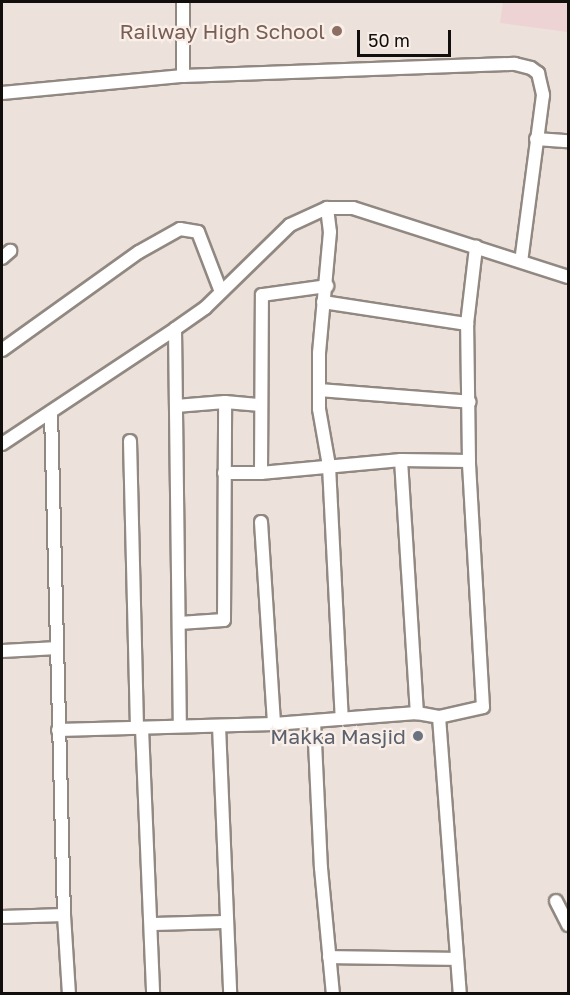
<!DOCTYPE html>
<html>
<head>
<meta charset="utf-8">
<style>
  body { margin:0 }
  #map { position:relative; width:570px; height:995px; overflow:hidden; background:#ece2db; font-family:"Golos Text",sans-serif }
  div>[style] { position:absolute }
  .medical>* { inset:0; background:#edd3d4 }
  .roads { filter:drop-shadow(2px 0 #918882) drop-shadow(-2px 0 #918882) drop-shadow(0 2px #918882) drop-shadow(0 -2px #918882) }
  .minor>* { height:12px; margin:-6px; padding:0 6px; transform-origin:6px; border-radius:6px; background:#fff }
  .dots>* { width:16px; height:16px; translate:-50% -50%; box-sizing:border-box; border:3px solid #f9efe8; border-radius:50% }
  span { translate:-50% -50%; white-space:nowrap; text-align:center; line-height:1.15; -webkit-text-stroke:4.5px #f9efe8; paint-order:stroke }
  .education-label { font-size:21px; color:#785e54 }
  .right { translate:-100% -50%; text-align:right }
  .worship-label { font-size:21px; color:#5b616d }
  .frame { position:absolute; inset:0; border:3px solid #110e0c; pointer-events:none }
  .scale { position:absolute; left:357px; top:30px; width:94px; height:27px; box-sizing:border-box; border:3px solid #110e0c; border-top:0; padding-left:8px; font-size:18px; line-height:21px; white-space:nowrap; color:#110e0c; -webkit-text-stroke:4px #f9efe8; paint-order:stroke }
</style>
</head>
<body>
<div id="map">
  <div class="medical">
    <div style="clip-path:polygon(503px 2px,568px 2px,568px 32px,500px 23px)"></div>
  </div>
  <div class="roads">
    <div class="minor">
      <div style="left:183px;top:2px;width:74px;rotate:90deg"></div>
      <div style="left:2px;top:93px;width:182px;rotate:-5.4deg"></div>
      <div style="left:183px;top:76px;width:332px;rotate:-2.1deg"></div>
      <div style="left:515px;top:64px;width:16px;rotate:14deg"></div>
      <div style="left:531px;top:68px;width:9px;rotate:36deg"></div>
      <div style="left:538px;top:73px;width:23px;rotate:77deg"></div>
      <div style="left:543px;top:95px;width:167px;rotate:97.5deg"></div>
      <div style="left:536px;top:139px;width:32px;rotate:4deg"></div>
      <div style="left:327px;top:208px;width:24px;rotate:83deg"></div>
      <div style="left:330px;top:232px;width:121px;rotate:95.2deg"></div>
      <div style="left:319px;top:353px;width:56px;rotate:90deg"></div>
      <div style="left:319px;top:409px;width:58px;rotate:80deg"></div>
      <div style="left:329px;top:466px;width:253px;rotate:87.1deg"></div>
      <div style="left:2px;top:258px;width:11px;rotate:-41deg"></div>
      <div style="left:323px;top:302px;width:146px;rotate:8.7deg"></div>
      <div style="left:175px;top:329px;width:396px;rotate:89.3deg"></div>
      <div style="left:2px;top:350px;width:168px;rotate:-35.6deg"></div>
      <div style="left:139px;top:252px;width:47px;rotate:-29.3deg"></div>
      <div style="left:180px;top:229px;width:18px;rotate:9deg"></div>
      <div style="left:198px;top:232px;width:64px;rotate:69deg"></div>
      <div style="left:319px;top:390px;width:151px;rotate:4.5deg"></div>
      <div style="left:176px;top:406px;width:49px;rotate:-4.7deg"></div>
      <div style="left:225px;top:402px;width:36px;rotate:5deg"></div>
      <div style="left:130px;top:441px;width:287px;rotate:88.6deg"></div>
      <div style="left:2px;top:444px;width:208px;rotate:-33.6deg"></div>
      <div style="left:175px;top:329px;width:37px;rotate:-35deg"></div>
      <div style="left:205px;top:308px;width:119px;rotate:-44.3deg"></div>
      <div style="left:290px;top:225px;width:41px;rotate:-24.7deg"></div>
      <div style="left:327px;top:208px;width:26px"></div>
      <div style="left:353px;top:208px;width:226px;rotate:17.8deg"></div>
      <div style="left:401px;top:460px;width:254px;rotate:86.4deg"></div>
      <div style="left:469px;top:461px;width:137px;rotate:-90.8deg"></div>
      <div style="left:467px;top:324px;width:78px;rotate:-83.3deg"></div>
      <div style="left:261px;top:473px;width:178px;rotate:-89.7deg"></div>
      <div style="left:262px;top:295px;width:66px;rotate:-7.9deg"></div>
      <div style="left:261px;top:522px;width:202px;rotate:86.3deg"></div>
      <div style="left:179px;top:623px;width:45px;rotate:-3.8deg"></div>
      <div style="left:224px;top:620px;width:218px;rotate:-89.7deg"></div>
      <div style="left:2px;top:651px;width:54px;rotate:-3.2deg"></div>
      <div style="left:439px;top:717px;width:278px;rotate:85.7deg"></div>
      <div style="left:314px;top:721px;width:147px;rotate:87.3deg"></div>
      <div style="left:321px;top:868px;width:127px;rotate:84.6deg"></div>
      <div style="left:219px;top:726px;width:268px;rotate:87.6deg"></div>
      <div style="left:142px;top:728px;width:266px;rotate:87.6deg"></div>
      <div style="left:58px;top:730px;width:216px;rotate:-1.6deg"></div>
      <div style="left:274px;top:724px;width:143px;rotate:-4.4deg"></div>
      <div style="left:417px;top:713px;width:22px;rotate:10deg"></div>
      <div style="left:439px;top:717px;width:45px;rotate:-12.8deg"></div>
      <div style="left:483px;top:707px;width:246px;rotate:-93.3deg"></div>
      <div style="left:469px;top:461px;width:68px;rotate:-179.2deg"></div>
      <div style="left:401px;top:460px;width:141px;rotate:174.7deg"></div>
      <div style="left:261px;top:473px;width:37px;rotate:180deg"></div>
      <div style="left:556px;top:901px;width:27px;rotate:63deg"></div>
      <div style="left:64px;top:915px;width:79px;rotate:86.4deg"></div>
      <div style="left:2px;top:917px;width:62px;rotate:-1.8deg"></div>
      <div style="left:64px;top:915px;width:503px;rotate:-91.48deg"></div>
      <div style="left:151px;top:924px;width:76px;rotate:-1.5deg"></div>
      <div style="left:329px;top:957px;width:128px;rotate:0.9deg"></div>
    </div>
  </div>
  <div class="dots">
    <div style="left:337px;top:31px;background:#8d6e63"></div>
    <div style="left:418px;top:736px;background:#6b7280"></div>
  </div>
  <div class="education-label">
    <span class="right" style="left:325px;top:31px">Railway High School</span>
  </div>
  <div class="worship-label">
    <span class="right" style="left:406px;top:736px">Makka Masjid</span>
  </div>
  <div class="frame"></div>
  <div class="scale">50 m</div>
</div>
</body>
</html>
